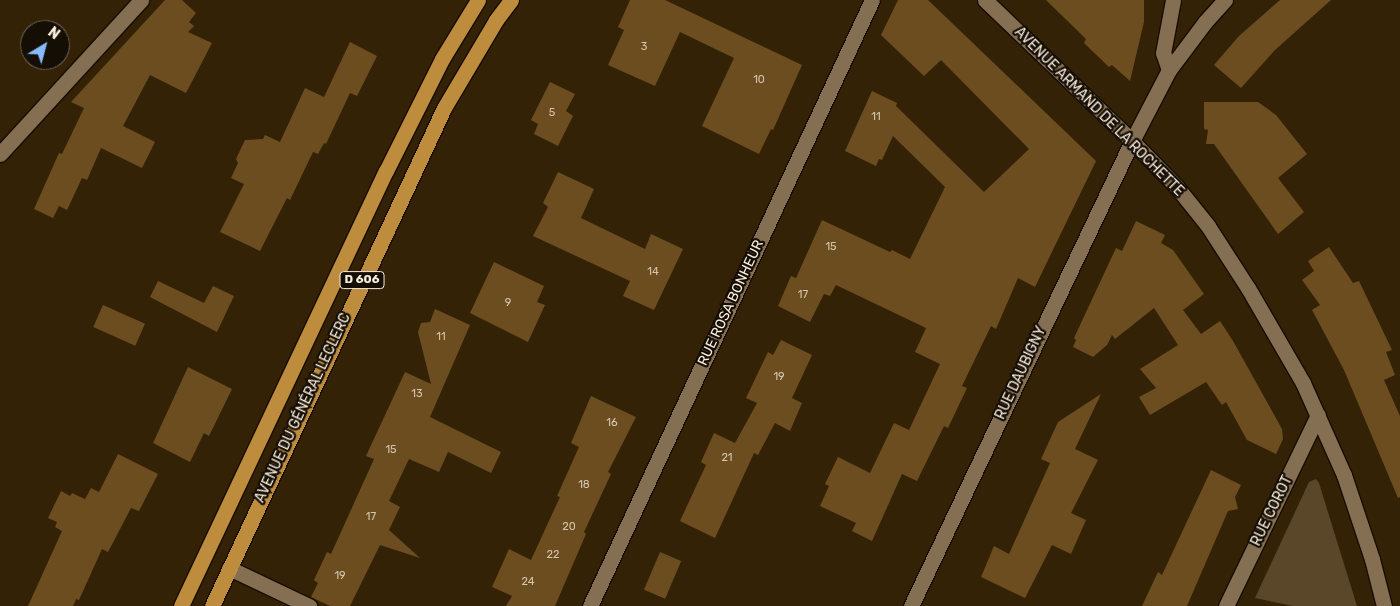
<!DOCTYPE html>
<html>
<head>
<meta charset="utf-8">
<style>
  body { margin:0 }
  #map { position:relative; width:1400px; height:606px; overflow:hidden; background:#342207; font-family:Rubik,sans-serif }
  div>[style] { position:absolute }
  .green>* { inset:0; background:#5a4629 }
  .building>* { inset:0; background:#6b4d20; transform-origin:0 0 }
  .roads { filter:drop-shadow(1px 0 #190c00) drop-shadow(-1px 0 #190c00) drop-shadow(0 1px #190c00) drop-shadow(0 -1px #190c00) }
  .minor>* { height:15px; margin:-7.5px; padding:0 7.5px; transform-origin:7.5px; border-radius:7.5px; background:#846f52 }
  .major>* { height:15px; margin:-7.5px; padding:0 7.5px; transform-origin:7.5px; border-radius:7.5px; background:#bd8c3d }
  span { translate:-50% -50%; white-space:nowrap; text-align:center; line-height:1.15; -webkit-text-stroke:4.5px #150e04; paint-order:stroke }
  .number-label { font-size:11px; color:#d6c5ae }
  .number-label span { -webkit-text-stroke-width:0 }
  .shield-label span { padding:1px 4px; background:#150e04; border:1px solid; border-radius:4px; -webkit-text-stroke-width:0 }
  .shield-label { font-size:12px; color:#f9eddd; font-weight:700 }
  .street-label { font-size:14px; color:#f9eddd }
  .north { position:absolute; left:20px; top:20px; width:50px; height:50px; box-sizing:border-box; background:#150e04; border:1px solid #70675b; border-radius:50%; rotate:37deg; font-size:14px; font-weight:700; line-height:20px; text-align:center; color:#f9eddd }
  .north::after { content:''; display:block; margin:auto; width:18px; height:22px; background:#87bbfb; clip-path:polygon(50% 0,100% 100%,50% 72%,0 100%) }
</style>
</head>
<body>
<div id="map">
  <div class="green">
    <div style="clip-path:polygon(1316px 479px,1319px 483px,1357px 606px,1293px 606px,1255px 598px,1309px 482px)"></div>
  </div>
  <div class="building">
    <div style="clip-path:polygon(165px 0,182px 0,196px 13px,189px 22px,194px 26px,188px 32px,212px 43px,186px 93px,150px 75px,123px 126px,155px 142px,142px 168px,101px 148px,87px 180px,82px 178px,67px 210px,59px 206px,53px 218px,34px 209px,59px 153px,62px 154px,84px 108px,71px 102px)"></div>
    <div style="clip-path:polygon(630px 0,665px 0,802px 65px,773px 130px,771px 129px,759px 154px,702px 126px,734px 58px,680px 32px,655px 86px,608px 65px,624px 30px,618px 27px)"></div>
    <div style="clip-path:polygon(898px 0,928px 0,1096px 161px,1035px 287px,1018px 278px,996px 329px,991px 326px,962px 386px,967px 388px,948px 428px,944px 426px,917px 481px,902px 474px,872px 541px,852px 531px,856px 523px,820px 506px,829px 486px,825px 484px,838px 457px,870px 473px,894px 423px,909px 430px,940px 364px,915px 352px,926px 328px,836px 285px,830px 296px,824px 294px,810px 322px,778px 306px,791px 276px,796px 278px,822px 220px,890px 252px,892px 250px,910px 259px,945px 187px,893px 136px,882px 160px,879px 159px,876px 166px,845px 151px,872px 91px,897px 103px,896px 106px,984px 192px,1029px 149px,941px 60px,924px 76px,881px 35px)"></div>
    <div style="clip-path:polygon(1046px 0,1144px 0,1144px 22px,1130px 81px,1112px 65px,1109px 67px,1084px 43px,1086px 39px)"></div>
    <div style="clip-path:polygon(1280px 0,1331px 0,1275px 50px,1241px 88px,1214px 65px,1239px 36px)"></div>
    <div style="clip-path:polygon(350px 42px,377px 56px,357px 96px,350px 93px,326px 144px,324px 143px,318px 154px,313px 152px,290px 200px,287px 198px,260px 251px,220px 232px,244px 184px,231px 178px,238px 163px,236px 159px,245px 140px,263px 139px,265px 135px,280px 142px,305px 88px,324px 97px)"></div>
    <div style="clip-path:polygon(550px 82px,575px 94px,566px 111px,573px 116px,558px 146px,534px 134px,538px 124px,531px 120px)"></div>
    <div style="clip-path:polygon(1204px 102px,1258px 102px,1276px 115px,1307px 154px,1278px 178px,1304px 212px,1278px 234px,1214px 144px,1206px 144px,1208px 130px,1204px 129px)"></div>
    <div style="clip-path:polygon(558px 172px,594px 189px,581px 218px,645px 249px,651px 234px,683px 249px,654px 310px,623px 296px,630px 281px,533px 236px,548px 207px,543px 203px)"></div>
    <div style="clip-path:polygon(1136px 221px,1165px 235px,1161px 243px,1173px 250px,1204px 294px,1183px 310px,1201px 334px,1220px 321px,1233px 341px,1282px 429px,1283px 439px,1276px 454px,1247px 440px,1226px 402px,1222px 405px,1206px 382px,1150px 415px,1139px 397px,1156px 388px,1140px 369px,1178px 345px,1154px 308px,1115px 339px,1112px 335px,1107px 345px,1093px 357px,1073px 347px,1076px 340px,1074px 338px,1116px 248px,1122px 251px)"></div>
    <div style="clip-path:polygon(1329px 247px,1353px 283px,1359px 281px,1392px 350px,1386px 352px,1395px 375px,1384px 380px,1400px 416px,1400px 497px,1398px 498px,1344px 370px,1312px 310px,1320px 305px,1302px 280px,1314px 271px,1308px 261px)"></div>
    <div style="clip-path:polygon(494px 262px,544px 286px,537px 302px,545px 305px,528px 342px,470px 313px)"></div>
    <div style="clip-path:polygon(158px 281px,204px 303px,213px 286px,234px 296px,217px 332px,150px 297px)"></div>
    <div style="left:103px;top:305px;width:46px;height:24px;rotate:24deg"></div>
    <div style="clip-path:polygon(435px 309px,470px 325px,430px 417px,501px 452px,491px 473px,448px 452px,439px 472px,409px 459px,389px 501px,400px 507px,389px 530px,420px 558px,380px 545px,350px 606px,330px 606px,311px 597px,318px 583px,314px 580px,327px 552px,331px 554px,374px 459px,366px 456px,405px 372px,431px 384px,418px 332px,421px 323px,430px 322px)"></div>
    <div style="clip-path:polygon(781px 340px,812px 355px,792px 398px,802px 403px,790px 431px,775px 423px,758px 455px,754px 453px,715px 538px,680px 521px,706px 465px,701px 462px,714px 433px,735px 443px,757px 403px,746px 398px,768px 352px,773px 355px)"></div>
    <div style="clip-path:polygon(188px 367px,232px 389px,209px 436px,204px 433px,190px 462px,153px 443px)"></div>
    <div style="clip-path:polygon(1101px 394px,1075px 449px,1098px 460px,1071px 513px,1086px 520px,1071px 554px,1052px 545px,1025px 598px,981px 577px,994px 546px,1009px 554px,1050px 463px,1041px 459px,1058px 422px)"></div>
    <div style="clip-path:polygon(591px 396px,636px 417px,608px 472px,611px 474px,584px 532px,586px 534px,555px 606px,506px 606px,512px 596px,492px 587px,509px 549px,531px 560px,560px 497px,557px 496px,579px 447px,571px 443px)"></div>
    <div style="clip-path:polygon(118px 454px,158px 474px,139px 511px,131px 508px,108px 552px,102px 549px,79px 600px,76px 599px,73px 606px,28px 606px,62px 531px,55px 527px,57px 522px,48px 518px,61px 491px,70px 496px,72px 493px,85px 499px,91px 488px,99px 492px)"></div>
    <div style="clip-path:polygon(1211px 470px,1241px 485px,1235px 497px,1238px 509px,1228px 511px,1187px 606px,1142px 606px,1158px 572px,1162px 575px)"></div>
    <div style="left:660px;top:552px;width:23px;height:41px;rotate:23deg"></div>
  </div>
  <div class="roads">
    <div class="minor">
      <div style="left:985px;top:0;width:204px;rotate:43.8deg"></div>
      <div style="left:1132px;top:141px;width:63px;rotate:45.6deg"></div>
      <div style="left:1176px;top:186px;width:51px;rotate:51.3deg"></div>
      <div style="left:1208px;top:226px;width:74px;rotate:57.2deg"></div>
      <div style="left:1248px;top:288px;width:110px;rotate:59.9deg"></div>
      <div style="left:1303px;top:383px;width:101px;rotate:66deg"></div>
      <div style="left:1344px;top:475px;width:89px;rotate:71.6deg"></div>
      <div style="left:1372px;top:559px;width:49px;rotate:75.7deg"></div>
      <div style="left:1169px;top:70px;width:18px;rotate:-109deg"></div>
      <div style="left:1163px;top:53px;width:54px;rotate:-79.3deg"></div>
      <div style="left:0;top:154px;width:209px;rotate:-47.5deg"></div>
      <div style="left:229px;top:568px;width:89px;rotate:25.4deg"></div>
      <div style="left:590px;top:606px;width:668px;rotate:-65.05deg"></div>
      <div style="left:911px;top:606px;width:515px;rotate:-64.58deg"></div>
      <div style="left:1132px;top:141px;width:80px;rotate:-62.5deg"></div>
      <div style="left:1169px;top:70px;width:60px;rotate:-53.1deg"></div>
      <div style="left:1205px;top:22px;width:30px;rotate:-48deg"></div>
      <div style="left:1226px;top:606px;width:212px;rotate:-64.3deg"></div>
    </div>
    <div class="major">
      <div style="left:181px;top:606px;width:481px;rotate:-64.8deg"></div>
      <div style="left:386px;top:171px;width:125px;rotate:-63.4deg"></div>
      <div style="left:442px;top:59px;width:69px;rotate:-58.6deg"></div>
      <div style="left:212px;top:606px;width:549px;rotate:-65.02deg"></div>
      <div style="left:444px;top:108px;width:102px;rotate:-59.4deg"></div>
      <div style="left:496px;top:20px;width:25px;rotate:-53deg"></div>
    </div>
  </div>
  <div class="number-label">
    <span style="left:644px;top:47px">3</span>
    <span style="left:759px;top:80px">10</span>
    <span style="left:552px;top:113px">5</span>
    <span style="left:876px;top:117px">11</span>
    <span style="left:831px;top:247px">15</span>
    <span style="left:653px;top:272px">14</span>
    <span style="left:803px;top:295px">17</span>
    <span style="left:508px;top:303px">9</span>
    <span style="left:441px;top:337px">11</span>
    <span style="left:779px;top:377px">19</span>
    <span style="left:417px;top:394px">13</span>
    <span style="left:612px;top:423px">16</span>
    <span style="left:391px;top:450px">15</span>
    <span style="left:727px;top:458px">21</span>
    <span style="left:584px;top:485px">18</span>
    <span style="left:371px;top:517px">17</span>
    <span style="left:569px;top:527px">20</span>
    <span style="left:553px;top:555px">22</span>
    <span style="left:340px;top:576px">19</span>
    <span style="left:528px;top:582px">24</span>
  </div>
  <div class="shield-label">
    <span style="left:362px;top:280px">D 606</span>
  </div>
  <div class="street-label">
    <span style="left:1099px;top:112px;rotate:45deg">AVENUE ARMAND DE LA ROCHETTE</span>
    <span style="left:731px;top:303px;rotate:-65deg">RUE ROSA BONHEUR</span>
    <span style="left:1021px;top:373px;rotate:-65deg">RUE DAUBIGNY</span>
    <span style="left:303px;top:408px;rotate:-65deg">AVENUE DU GÉNÉRAL LECLERC</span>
    <span style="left:1272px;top:511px;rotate:-64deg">RUE COROT</span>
  </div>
  <div class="north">N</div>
</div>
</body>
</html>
